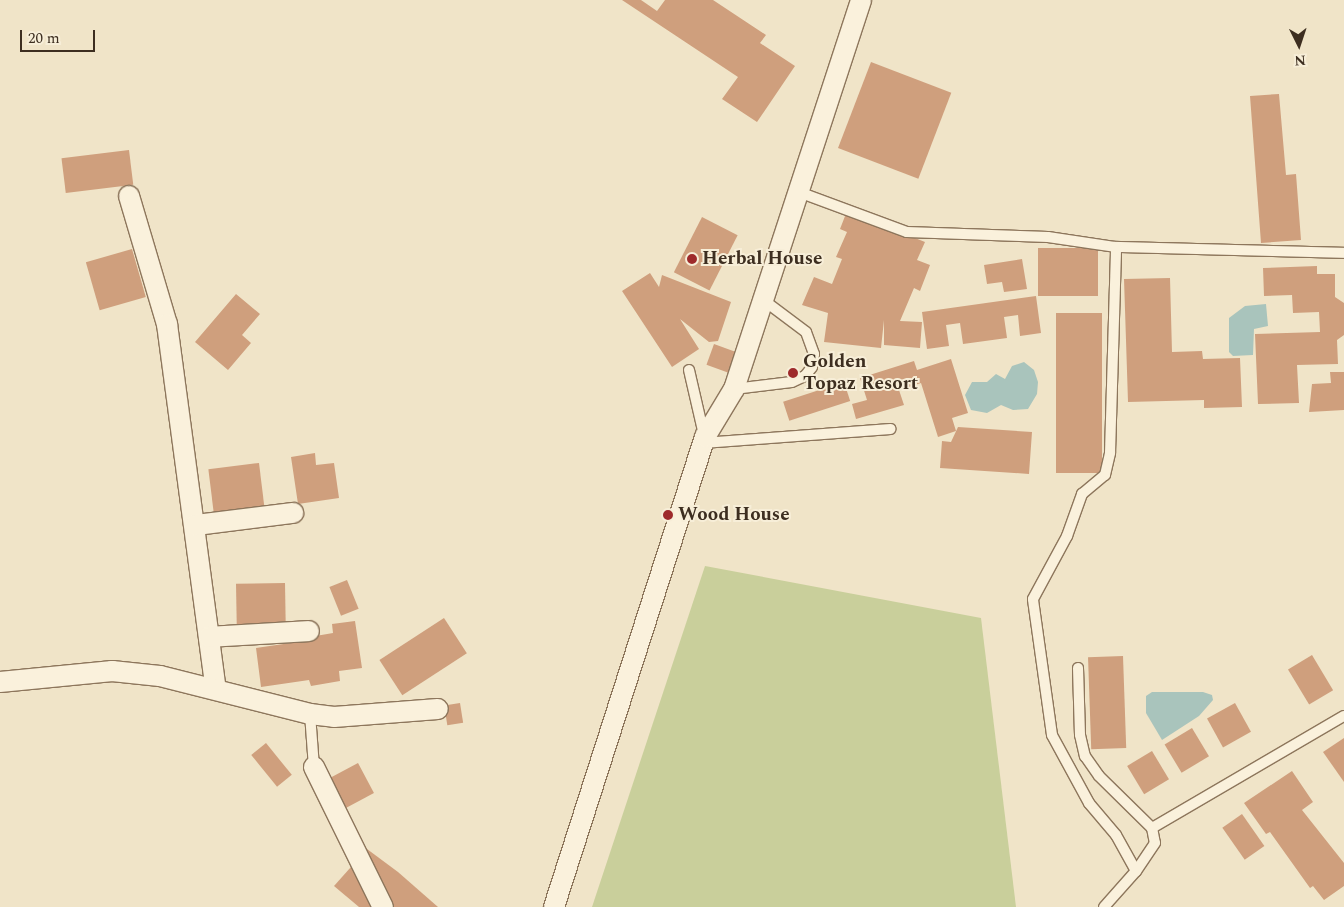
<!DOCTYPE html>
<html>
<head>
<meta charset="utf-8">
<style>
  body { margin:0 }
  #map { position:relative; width:1344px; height:907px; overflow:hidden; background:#f0e4c8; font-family:Spectral,serif }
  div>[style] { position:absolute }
  .green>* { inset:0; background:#c9cf9b }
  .water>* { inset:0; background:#a9c4bc }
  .building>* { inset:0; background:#cf9f7d; transform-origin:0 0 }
  .roads { filter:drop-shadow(1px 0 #8d765c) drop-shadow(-1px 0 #8d765c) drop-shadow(0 1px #8d765c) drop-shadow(0 -1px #8d765c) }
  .lane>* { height:10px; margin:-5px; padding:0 5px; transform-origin:5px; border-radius:5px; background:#faf1dc }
  .street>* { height:20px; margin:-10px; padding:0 10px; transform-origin:10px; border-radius:10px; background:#faf1dc }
  .dots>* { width:14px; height:14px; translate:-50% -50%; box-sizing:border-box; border:2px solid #f7eed8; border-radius:50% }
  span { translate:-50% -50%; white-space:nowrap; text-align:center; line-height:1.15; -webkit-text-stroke:4px #f7eed8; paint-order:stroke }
  .poi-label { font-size:19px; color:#3d2e20; font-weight:700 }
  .left { translate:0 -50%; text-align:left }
  .north { position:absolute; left:1274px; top:20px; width:50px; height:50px; -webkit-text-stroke:4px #f7eed8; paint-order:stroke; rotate:176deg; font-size:14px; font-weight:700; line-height:20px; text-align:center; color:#3d2e20 }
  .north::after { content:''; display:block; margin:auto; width:18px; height:22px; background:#3d2e20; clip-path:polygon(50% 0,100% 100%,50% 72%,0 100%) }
  .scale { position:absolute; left:20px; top:30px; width:75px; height:22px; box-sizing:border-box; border:2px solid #3d2e20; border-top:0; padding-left:6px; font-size:15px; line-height:18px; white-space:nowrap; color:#3d2e20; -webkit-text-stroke:4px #f7eed8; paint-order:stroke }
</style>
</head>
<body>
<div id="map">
  <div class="green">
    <div style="clip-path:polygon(705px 566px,981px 618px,1016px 907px,592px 907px)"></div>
  </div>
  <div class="water">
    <div style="clip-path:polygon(1266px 304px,1268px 326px,1254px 329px,1253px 355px,1233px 356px,1229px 352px,1229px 318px,1245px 306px)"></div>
    <div style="clip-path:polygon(1024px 362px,1034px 370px,1038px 382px,1037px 394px,1028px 409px,1013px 410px,1001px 405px,987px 413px,971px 410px,965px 395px,972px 382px,987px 382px,996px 374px,1005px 379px,1012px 366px)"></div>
    <div style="clip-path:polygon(1152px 692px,1203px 692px,1212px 695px,1213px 700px,1199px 716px,1162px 740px,1146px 713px,1146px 696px)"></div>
  </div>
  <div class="building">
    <div style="clip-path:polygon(622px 0,641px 0,657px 11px,665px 0,713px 0,766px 35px,760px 43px,795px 66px,757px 122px,722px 99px,738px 77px)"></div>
    <div style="left:871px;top:62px;width:86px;height:92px;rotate:21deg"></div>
    <div style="clip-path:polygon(1279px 94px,1286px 175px,1296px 174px,1301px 240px,1261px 243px,1250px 96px)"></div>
    <div style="left:129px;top:150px;width:35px;height:68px;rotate:83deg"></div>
    <div style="clip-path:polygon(847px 211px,925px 242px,917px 260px,930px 265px,920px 291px,914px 288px,900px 321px,922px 322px,920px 348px,884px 345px,884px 320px,881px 348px,824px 342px,828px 313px,802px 305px,814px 277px,832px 284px,842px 259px,836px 257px,847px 232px,840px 229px)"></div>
    <div style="left:702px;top:217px;width:40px;height:62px;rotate:27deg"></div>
    <div style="left:1098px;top:248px;width:48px;height:60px;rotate:90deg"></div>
    <div style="left:132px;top:249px;width:50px;height:48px;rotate:74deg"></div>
    <div style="clip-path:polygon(1022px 259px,1027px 289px,1004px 292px,1002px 282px,987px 284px,984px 265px)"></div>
    <div style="clip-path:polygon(1317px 266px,1317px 274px,1335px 274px,1335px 297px,1344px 303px,1344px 335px,1337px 340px,1338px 364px,1297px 365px,1299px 403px,1258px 404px,1255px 334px,1320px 332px,1319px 312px,1293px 313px,1292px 295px,1264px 296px,1263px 268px)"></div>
    <div style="clip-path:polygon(650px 273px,659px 287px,662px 275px,731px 302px,718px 341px,709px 342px,680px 319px,699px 349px,672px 367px,622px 291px)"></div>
    <div style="clip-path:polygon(1170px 278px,1172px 352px,1202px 351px,1203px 359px,1240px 358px,1242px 407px,1204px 408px,1204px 400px,1128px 402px,1124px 279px)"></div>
    <div style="clip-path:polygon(236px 294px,260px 314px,242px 335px,251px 343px,228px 370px,195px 342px)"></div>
    <div style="clip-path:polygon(1036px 296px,1041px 333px,1020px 336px,1018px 315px,1004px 317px,1007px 338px,963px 344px,960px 323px,946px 325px,949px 346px,927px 349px,922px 312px)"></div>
    <div style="left:1056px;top:313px;width:46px;height:160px"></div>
    <div style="left:714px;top:344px;width:27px;height:22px;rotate:20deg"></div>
    <div style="clip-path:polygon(951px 359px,968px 413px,952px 418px,956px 431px,938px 437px,921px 383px,899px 390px,904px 405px,856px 419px,852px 404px,867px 400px,860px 378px,914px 361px,917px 370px)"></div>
    <div style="clip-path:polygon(1330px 372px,1344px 372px,1344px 410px,1309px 412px,1312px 384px,1331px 383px)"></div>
    <div style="left:844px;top:382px;width:20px;height:64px;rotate:72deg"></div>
    <div style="clip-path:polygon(958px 427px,1032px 432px,1029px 474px,940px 468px,942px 441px,951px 442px)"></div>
    <div style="clip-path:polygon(315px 453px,316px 465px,334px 463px,339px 498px,298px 504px,291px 457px)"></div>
    <div style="left:259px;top:463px;width:46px;height:51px;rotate:83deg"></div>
    <div style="left:347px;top:580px;width:31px;height:19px;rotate:68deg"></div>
    <div style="left:285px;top:583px;width:41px;height:49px;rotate:89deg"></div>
    <div style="left:444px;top:618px;width:42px;height:77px;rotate:57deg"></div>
    <div style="clip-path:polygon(355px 621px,362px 668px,339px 671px,340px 681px,311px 686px,309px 680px,261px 687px,256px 648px,304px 641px,304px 638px,333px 633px,332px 624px)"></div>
    <div style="left:1312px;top:655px;width:41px;height:28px;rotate:59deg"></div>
    <div style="left:1123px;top:656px;width:92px;height:35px;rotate:88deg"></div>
    <div style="left:460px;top:703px;width:20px;height:16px;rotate:81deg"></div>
    <div style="left:1235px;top:703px;width:33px;height:32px;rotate:61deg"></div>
    <div style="left:1192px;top:728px;width:33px;height:32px;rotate:59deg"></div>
    <div style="clip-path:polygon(1344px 738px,1344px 782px,1323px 752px)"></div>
    <div style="left:266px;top:743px;width:41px;height:19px;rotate:51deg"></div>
    <div style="left:1152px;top:751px;width:33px;height:29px;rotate:59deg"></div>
    <div style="left:358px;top:763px;width:34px;height:35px;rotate:62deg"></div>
    <div style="clip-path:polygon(1292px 771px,1313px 802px,1302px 810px,1344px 863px,1344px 886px,1324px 900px,1313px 886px,1310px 888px,1270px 832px,1266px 834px,1244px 803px)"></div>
    <div style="left:1242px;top:814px;width:39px;height:24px;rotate:55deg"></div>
    <div style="clip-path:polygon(367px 849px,398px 872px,438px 907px,359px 907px,334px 886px)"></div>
  </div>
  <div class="roads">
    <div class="lane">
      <div style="left:796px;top:191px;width:118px;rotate:20.3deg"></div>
      <div style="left:907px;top:232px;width:141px;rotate:2deg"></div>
      <div style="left:1048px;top:237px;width:69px;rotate:8.4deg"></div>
      <div style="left:1116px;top:247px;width:228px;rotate:1.5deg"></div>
      <div style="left:689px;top:370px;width:67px;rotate:77deg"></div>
      <div style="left:734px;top:389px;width:58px;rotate:-6.9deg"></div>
      <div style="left:792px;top:382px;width:14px;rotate:-25deg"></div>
      <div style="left:805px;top:376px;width:11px;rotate:-52deg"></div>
      <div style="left:812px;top:367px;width:13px;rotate:-81deg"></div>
      <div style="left:814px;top:354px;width:23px;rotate:-110deg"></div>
      <div style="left:806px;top:332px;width:55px;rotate:-143.1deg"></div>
      <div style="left:703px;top:443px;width:188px;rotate:-4.3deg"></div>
      <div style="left:1078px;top:668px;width:67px;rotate:88.3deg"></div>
      <div style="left:1080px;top:735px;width:22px;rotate:77deg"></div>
      <div style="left:1085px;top:756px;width:24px;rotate:55deg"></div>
      <div style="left:1099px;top:776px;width:74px;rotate:44.5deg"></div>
      <div style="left:1152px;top:828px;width:15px;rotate:79deg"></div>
      <div style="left:1155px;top:843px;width:34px;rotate:124deg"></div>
      <div style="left:310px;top:714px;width:53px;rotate:85.7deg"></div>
      <div style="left:1152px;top:828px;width:222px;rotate:-30.3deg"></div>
      <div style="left:1104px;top:907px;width:48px;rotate:-48.4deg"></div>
      <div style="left:1136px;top:871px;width:41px;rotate:-119.1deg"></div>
      <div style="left:1116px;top:835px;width:42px;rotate:-130.2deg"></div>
      <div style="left:1089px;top:803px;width:77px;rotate:-118.6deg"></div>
      <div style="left:1052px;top:735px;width:137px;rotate:-98deg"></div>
      <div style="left:1033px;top:599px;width:72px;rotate:-61.6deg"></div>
      <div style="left:1067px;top:536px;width:45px;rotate:-70.3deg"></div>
      <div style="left:1082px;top:494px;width:30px;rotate:-40deg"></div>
      <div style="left:1105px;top:475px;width:23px;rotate:-77deg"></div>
      <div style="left:1110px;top:453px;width:206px;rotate:-88.3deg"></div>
    </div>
    <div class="street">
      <div style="left:129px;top:196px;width:134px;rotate:73.5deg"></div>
      <div style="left:167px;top:324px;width:368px;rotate:82.4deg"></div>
      <div style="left:196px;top:525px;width:98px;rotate:-7.1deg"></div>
      <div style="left:209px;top:637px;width:100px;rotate:-3.4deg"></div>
      <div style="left:0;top:682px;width:113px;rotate:-5.6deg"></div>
      <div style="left:112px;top:671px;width:48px;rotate:5.9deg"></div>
      <div style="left:160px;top:676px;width:155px;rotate:14.2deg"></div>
      <div style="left:310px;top:714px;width:24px;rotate:7deg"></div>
      <div style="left:334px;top:717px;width:104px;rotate:-4.4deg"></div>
      <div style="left:314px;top:767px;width:156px;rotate:63.8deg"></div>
      <div style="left:554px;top:907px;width:494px;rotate:-72.2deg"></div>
      <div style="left:705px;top:437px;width:56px;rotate:-58.9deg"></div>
      <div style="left:734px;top:389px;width:409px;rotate:-71.9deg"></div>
    </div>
  </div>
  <div class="dots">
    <div style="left:692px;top:259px;background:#9e2a2b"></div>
    <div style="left:793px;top:373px;background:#9e2a2b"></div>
    <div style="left:668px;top:515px;background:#9e2a2b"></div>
  </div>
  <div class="poi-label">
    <span class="left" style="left:702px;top:259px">Herbal House</span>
    <span class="left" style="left:803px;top:373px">Golden<br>Topaz Resort</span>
    <span class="left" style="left:678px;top:515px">Wood House</span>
  </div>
  <div class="north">N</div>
  <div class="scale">20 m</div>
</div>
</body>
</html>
